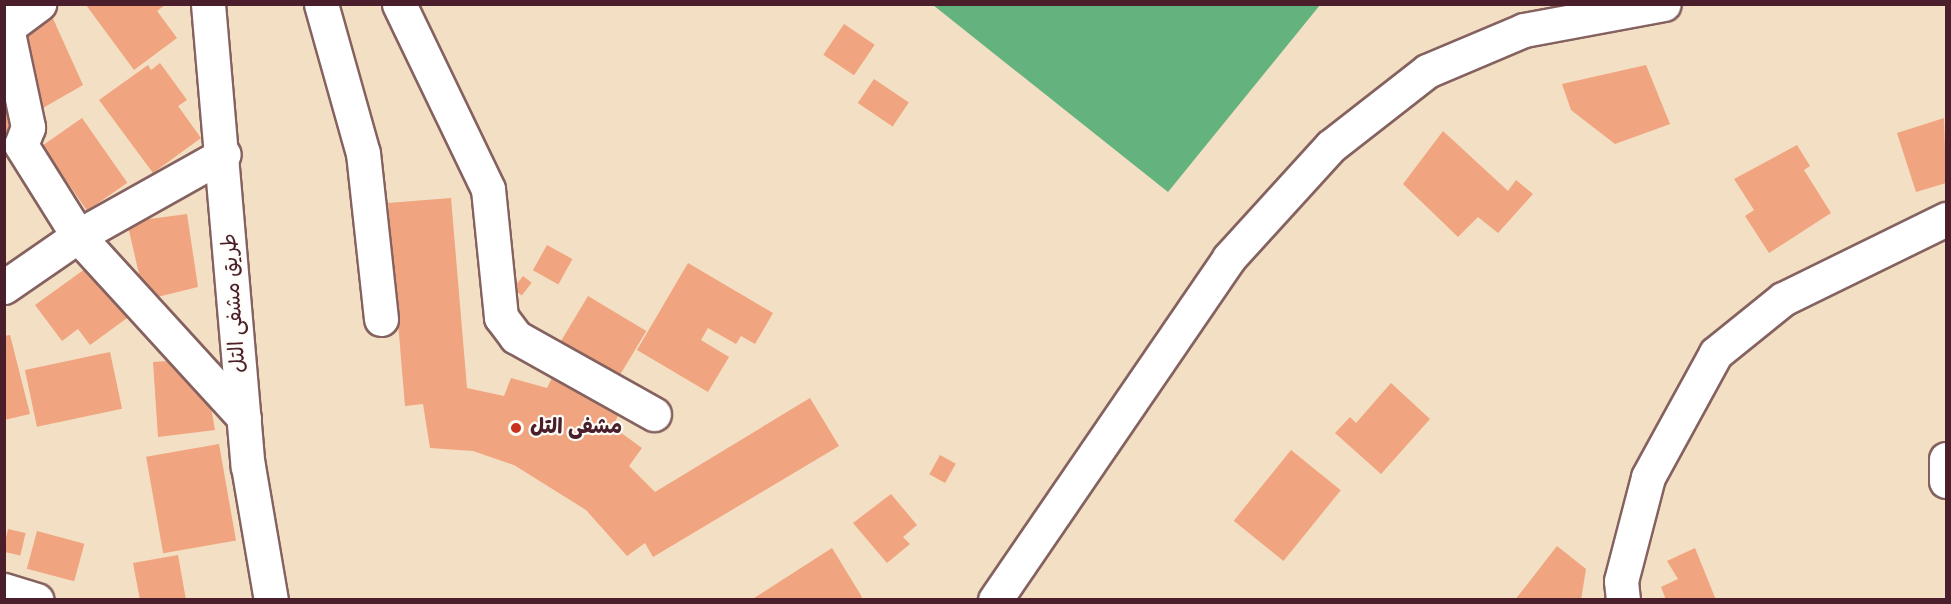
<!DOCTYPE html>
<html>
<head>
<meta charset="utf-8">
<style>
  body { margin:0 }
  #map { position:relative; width:1951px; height:604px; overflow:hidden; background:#f3dfc3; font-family:"Indie Flower","Playpen Sans Arabic",sans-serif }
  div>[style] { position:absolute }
  .forest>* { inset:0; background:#64b27e }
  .building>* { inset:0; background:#f0a47f; transform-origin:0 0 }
  .roads { filter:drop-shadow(2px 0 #856260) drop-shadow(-2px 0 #856260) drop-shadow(0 2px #856260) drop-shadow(0 -2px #856260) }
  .minor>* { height:33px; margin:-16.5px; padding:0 16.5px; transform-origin:16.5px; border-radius:16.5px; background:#fff }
  .dots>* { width:16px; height:16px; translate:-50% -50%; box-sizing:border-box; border:3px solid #fdfcf7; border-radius:50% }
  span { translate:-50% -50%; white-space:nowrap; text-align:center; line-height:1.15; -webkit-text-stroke:4.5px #fdfcf7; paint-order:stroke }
  .street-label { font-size:21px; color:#4a1f2b }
  .poi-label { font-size:21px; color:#4a1f2b; font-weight:700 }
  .left { translate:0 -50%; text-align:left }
  .frame { position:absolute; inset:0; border:6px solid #4a1f2b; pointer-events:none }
</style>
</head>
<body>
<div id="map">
  <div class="forest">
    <div style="clip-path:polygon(933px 5px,1320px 5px,1168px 192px)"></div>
  </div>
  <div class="building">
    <div style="clip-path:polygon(86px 5px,165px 5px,157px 11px,177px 38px,134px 70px)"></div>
    <div style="clip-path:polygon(50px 12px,83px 85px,43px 108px,20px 30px)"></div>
    <div style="left:844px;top:24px;width:37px;height:37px;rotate:34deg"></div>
    <div style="clip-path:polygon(160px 63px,187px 100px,178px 106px,201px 138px,153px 173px,99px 100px,148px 65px,151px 70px)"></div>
    <div style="clip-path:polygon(1646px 65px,1670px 124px,1615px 144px,1571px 110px,1562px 84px)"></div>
    <div style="clip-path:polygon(4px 78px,22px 123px,4px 136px)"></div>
    <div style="left:874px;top:79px;width:42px;height:29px;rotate:34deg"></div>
    <div style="left:82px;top:118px;width:79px;height:49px;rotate:55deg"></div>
    <div style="clip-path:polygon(1944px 118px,1946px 183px,1916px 192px,1897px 133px)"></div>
    <div style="clip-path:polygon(1443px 131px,1508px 191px,1516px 180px,1533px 194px,1498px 233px,1478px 217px,1458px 237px,1403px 184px)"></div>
    <div style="clip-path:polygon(1797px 145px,1810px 166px,1804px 170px,1831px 213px,1769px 253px,1745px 216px,1754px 210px,1734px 179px)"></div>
    <div style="clip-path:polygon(451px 198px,467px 388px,504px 396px,511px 378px,547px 388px,553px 376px,619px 413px,613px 427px,642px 448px,629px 466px,655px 492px,810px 398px,839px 446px,653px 557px,645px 543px,627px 556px,586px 510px,514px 465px,473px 451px,430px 448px,423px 404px,405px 406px,388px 203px)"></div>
    <div style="clip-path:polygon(187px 214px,198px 287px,145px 300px,127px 222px)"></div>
    <div style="left:547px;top:245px;width:29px;height:29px;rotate:29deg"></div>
    <div style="clip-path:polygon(96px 261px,134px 313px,90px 345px,78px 329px,62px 341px,35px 305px)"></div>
    <div style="clip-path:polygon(688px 263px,773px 313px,755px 344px,741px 336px,736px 344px,708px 328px,701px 340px,729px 357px,708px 392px,637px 350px)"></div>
    <div style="left:523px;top:276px;width:11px;height:16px;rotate:38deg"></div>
    <div style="left:588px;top:296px;width:68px;height:55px;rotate:31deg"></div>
    <div style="clip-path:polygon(10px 335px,30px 414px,4px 420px,4px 336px)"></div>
    <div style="left:110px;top:352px;width:58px;height:87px;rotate:78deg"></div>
    <div style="clip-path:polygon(168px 361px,211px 408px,215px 430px,158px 437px,153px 362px)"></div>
    <div style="clip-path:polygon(1391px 383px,1430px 419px,1381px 474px,1335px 433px,1350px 417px,1356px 423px)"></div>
    <div style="left:219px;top:444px;width:98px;height:74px;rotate:80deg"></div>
    <div style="left:1291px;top:450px;width:64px;height:91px;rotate:39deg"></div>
    <div style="left:940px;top:455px;width:18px;height:22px;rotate:29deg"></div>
    <div style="clip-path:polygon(891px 494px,917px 525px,903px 537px,910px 544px,887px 563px,853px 523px)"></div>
    <div style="left:8px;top:529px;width:18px;height:23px;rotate:13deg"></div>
    <div style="left:37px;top:531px;width:49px;height:39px;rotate:15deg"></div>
    <div style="clip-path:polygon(1557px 546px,1586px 569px,1581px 600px,1515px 600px)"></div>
    <div style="clip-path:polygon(832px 548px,862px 597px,858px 600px,751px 600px)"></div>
    <div style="clip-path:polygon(1695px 548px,1716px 600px,1666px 600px,1661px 587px,1678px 579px,1667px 561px)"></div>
    <div style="clip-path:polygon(178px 555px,186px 600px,140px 600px,133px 563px)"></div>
  </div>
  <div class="roads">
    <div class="minor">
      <div style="left:208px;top:4px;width:464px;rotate:85.1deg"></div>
      <div style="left:248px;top:466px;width:136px;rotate:80.3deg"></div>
      <div style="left:321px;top:4px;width:155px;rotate:74.3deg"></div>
      <div style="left:363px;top:153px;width:167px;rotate:83.8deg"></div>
      <div style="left:399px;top:4px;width:205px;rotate:64.3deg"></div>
      <div style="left:488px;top:189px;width:129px;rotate:84.2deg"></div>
      <div style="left:501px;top:317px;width:25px;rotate:53deg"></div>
      <div style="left:516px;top:337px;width:158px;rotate:29.2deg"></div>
      <div style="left:4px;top:14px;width:116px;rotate:78deg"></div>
      <div style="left:28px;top:127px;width:19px;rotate:111deg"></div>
      <div style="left:21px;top:145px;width:107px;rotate:57.9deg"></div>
      <div style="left:78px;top:236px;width:246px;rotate:47.6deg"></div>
      <div style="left:4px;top:30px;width:44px;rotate:-36.6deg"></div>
      <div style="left:4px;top:287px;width:90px;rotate:-34.6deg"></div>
      <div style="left:78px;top:236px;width:167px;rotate:-29.3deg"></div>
      <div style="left:1946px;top:459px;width:22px;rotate:90deg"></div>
      <div style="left:4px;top:590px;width:34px;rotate:17deg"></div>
      <div style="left:995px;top:600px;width:414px;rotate:-55.6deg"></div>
      <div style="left:1229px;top:258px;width:151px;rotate:-47.7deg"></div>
      <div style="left:1331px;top:146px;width:122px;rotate:-38deg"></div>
      <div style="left:1427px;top:71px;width:105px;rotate:-22.9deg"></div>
      <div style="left:1524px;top:30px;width:142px;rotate:-10.5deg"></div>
      <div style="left:1623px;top:600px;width:19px;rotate:-96deg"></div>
      <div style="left:1621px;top:581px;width:107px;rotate:-75.4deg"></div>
      <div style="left:1648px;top:477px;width:141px;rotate:-61.3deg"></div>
      <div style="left:1716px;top:353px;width:86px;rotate:-38.9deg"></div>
      <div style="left:1783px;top:299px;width:182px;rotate:-26.1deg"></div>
    </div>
  </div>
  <div class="dots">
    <div style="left:516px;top:428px;background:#c8321e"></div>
  </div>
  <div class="street-label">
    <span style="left:235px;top:303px;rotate:-94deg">طريق مشفى التل</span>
  </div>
  <div class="poi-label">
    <span class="left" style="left:530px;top:428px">مشفى التل</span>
  </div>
  <div class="frame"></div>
</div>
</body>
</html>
